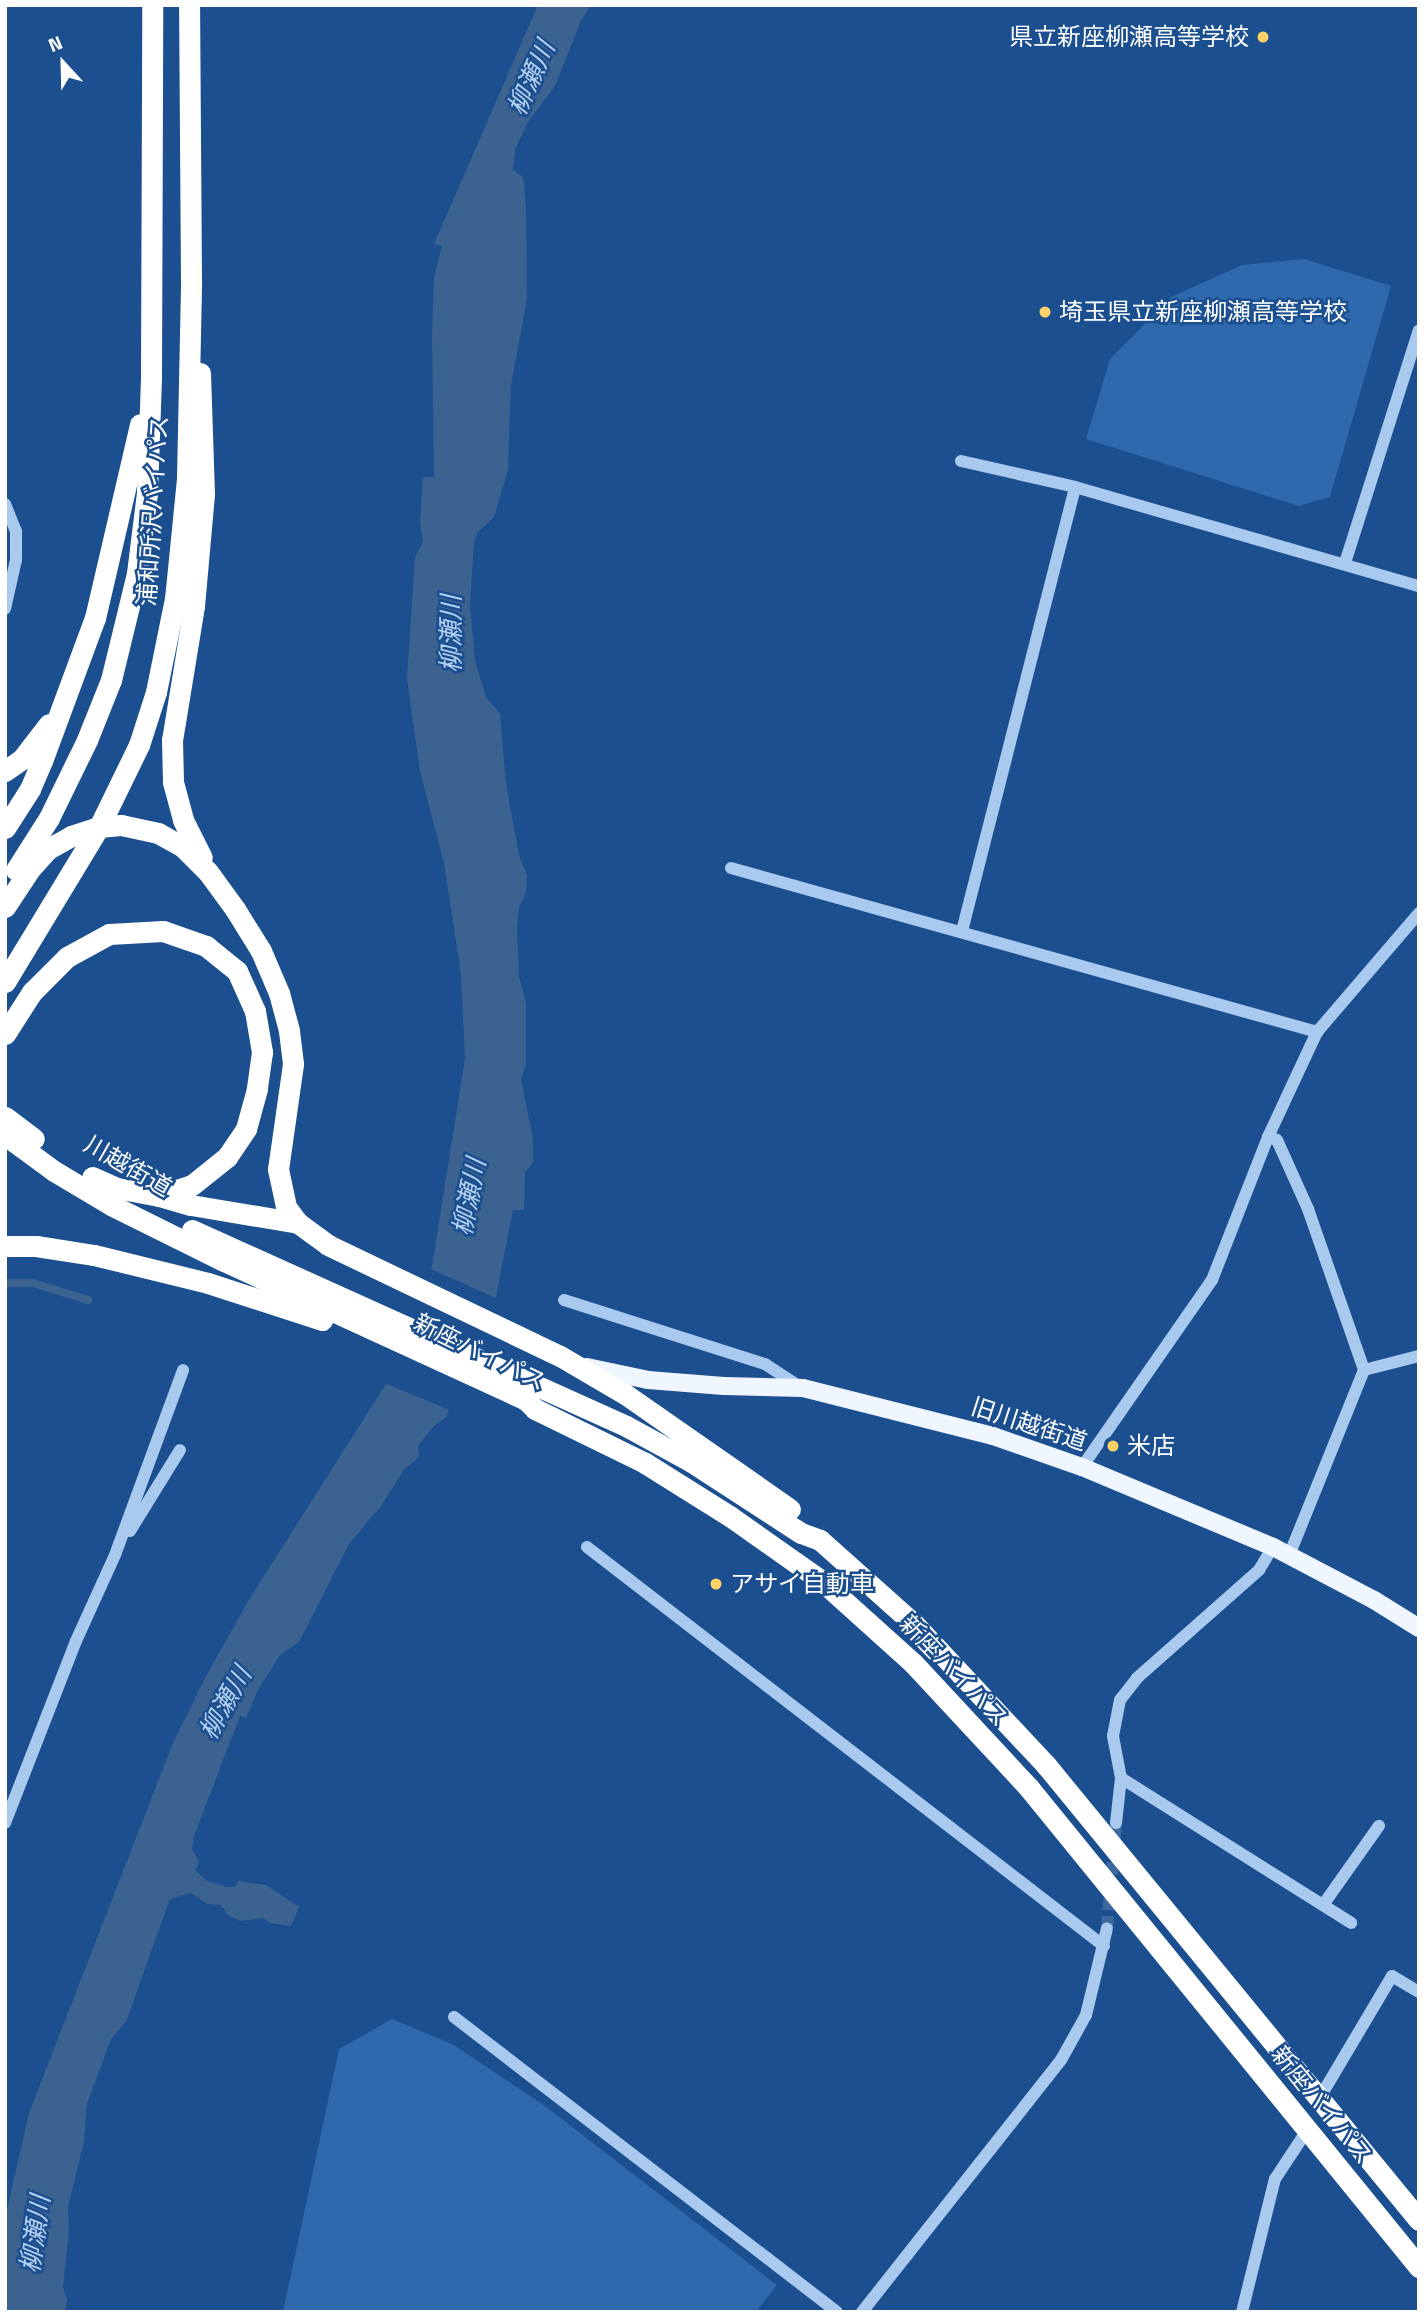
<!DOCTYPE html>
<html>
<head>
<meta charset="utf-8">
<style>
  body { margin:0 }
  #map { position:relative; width:1424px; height:2317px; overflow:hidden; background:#1b4f8f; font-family:"Titillium Web","Noto Sans JP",sans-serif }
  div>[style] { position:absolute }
  .green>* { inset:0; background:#2e69ad }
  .water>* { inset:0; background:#3c6290 }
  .pier>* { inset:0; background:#1b4f8f }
  .stream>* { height:8px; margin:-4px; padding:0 4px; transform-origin:4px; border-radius:4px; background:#3c6290 }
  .minor-tunnel>* { height:12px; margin-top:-6px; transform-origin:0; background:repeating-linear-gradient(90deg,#3d69a0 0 12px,transparent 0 18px) }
  .minor>* { height:12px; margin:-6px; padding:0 6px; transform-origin:6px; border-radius:6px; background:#a9c9ee }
  .major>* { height:18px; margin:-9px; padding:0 9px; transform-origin:9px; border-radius:9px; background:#f0f6ff }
  .highway>* { height:21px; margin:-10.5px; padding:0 10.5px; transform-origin:10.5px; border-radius:10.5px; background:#fff }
  .dots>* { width:19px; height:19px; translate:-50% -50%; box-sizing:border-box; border:4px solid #1b4f8f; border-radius:50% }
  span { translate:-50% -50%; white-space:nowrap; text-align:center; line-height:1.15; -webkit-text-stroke:5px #1b4f8f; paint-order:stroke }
  .poi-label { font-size:24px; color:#fff }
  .right { translate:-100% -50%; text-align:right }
  .left { translate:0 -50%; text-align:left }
  .street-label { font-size:24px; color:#fff }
  .water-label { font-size:26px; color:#b5d3f5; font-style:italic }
  .frame { position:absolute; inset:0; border:7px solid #fff; pointer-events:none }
  .north { position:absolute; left:28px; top:28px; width:70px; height:70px; -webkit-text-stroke:5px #1b4f8f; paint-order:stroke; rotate:338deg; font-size:19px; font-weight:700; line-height:28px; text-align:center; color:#fff }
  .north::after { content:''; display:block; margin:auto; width:24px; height:32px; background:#fff; clip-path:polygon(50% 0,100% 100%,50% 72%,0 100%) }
</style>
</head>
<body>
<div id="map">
  <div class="green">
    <div style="clip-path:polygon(1304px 259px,1391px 286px,1330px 497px,1299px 506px,1086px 439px,1110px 359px,1171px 297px,1242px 265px)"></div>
    <div style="clip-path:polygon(392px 2019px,454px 2045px,545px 2106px,777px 2285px,756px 2312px,283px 2312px,339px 2049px)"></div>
  </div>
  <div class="water">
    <div style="clip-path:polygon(538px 5px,591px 5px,581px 21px,555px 86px,528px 122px,515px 149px,513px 170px,523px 177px,526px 205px,527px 299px,511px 385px,508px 470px,494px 517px,478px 532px,474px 543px,470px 604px,475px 661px,486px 697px,500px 714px,506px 784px,519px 855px,527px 875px,526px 893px,519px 907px,517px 927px,519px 976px,526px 1003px,526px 1064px,521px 1080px,533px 1138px,533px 1162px,525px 1173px,524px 1210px,513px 1210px,496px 1296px,446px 1417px,434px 1426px,418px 1446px,419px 1457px,404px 1470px,381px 1506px,349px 1544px,299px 1642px,280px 1655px,258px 1690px,246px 1718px,240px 1716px,194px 1836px,192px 1849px,199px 1862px,195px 1870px,207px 1881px,228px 1887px,236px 1887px,238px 1881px,266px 1885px,299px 1907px,291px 1926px,270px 1923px,263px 1918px,240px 1921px,228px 1915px,221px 1905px,207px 1904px,191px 1893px,170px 1899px,126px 2022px,111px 2039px,87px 2104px,84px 2141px,68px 2207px,69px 2228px,63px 2287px,67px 2300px,65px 2312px,5px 2312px,5px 2218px,29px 2113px,173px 1743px,205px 1678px,250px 1598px,384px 1387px,415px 1318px,432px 1266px,465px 1059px,461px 974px,444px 863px,420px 771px,407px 679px,415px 557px,423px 542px,420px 522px,423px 477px,434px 477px,432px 335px,434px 277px,442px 246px,434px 244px)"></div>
  </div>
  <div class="pier">
    <div style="clip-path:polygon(428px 1268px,498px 1299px,452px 1411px,382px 1382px,411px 1316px)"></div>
  </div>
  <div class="stream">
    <div style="left:5px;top:1283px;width:28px"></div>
    <div style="left:33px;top:1283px;width:58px;rotate:17.2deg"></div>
  </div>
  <div class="minor-tunnel">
    <div style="left:1107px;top:1928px;width:105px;rotate:-85.1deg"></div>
  </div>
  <div class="minor">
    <div style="left:961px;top:461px;width:117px;rotate:12.8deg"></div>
    <div style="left:1075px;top:487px;width:358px;rotate:16.1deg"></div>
    <div style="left:5px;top:504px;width:29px;rotate:68deg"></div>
    <div style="left:16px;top:531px;width:29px;rotate:90deg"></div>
    <div style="left:16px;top:560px;width:50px;rotate:102.7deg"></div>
    <div style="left:1345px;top:563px;width:244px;rotate:-72.4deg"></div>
    <div style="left:731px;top:868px;width:609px;rotate:15.63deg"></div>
    <div style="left:962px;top:931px;width:458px;rotate:-75.7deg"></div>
    <div style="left:1268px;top:1137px;width:9px;rotate:18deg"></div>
    <div style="left:1277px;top:1140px;width:76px;rotate:65.8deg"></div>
    <div style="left:1308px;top:1209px;width:170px;rotate:70.8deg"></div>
    <div style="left:1364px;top:1370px;width:201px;rotate:112deg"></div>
    <div style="left:564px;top:1300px;width:211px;rotate:17.7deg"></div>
    <div style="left:765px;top:1364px;width:44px;rotate:33deg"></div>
    <div style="left:1364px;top:1370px;width:57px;rotate:-14.3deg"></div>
    <div style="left:1082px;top:1467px;width:228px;rotate:-55.2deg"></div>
    <div style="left:1212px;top:1280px;width:154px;rotate:-68.6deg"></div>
    <div style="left:1268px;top:1137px;width:116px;rotate:-65deg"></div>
    <div style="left:1317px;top:1032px;width:157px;rotate:-49.4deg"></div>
    <div style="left:130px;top:1531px;width:95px;rotate:-58.3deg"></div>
    <div style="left:587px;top:1547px;width:653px;rotate:37.66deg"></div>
    <div style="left:1121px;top:1778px;width:272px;rotate:32.2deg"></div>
    <div style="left:5px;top:1823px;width:195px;rotate:-68.7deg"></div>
    <div style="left:76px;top:1641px;width:94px;rotate:-65.6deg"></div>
    <div style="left:115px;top:1555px;width:197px;rotate:-69.8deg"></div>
    <div style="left:1116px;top:1823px;width:45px;rotate:-83.7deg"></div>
    <div style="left:1121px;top:1778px;width:43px;rotate:-100.8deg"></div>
    <div style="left:1113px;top:1736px;width:37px;rotate:-79deg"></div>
    <div style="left:1120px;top:1700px;width:28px;rotate:-52deg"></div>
    <div style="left:1137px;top:1678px;width:163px;rotate:-41.5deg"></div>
    <div style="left:1259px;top:1570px;width:27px;rotate:-59deg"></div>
    <div style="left:1323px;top:1905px;width:97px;rotate:-54.7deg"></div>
    <div style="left:454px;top:2017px;width:483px;rotate:37.6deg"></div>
    <div style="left:1319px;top:2099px;width:143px;rotate:-59.3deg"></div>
    <div style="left:1392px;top:1976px;width:31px;rotate:31deg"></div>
    <div style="left:862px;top:2312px;width:321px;rotate:-51.7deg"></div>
    <div style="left:1061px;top:2060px;width:51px;rotate:-60.9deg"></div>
    <div style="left:1086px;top:2015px;width:89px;rotate:-76.4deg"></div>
    <div style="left:1242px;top:2312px;width:137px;rotate:-76.1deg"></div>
    <div style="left:1275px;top:2179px;width:60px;rotate:-56.6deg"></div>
  </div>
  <div class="major">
    <div style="left:587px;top:1367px;width:62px;rotate:12deg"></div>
    <div style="left:648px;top:1380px;width:76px;rotate:4.5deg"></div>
    <div style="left:724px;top:1386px;width:79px;rotate:1.5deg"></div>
    <div style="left:803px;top:1388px;width:196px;rotate:14.2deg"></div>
    <div style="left:993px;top:1436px;width:94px;rotate:19.2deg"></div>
    <div style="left:1082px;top:1467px;width:207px;rotate:22.7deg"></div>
    <div style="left:1273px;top:1547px;width:114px;rotate:27.7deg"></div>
    <div style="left:1374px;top:1600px;width:53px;rotate:31.9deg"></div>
  </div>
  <div class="highway">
    <div style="left:200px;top:373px;width:121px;rotate:88.1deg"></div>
    <div style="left:204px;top:494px;width:112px;rotate:95.1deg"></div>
    <div style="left:194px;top:606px;width:136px;rotate:99.3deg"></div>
    <div style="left:172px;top:740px;width:42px;rotate:88.6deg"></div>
    <div style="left:173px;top:782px;width:39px;rotate:75deg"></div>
    <div style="left:183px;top:820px;width:42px;rotate:63.4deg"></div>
    <div style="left:5px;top:771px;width:21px;rotate:-35deg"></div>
    <div style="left:22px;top:759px;width:44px;rotate:-52.4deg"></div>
    <div style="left:5px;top:828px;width:46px;rotate:-57.3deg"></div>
    <div style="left:30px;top:789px;width:30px;rotate:-67deg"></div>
    <div style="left:42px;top:761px;width:153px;rotate:-69.7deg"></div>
    <div style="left:95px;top:618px;width:199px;rotate:-76.9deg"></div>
    <div style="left:16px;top:870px;width:62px;rotate:-57.6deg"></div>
    <div style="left:49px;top:818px;width:87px;rotate:-64deg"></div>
    <div style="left:87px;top:740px;width:65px;rotate:-68.2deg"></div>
    <div style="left:111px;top:680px;width:110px;rotate:-76.3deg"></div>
    <div style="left:137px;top:573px;width:81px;rotate:-82.9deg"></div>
    <div style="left:147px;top:493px;width:116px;rotate:-88deg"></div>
    <div style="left:151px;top:377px;width:372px;rotate:-89.8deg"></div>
    <div style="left:5px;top:907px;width:45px;rotate:-56.7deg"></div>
    <div style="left:30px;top:869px;width:27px;rotate:-48deg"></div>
    <div style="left:48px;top:849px;width:26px;rotate:-29deg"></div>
    <div style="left:71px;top:836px;width:29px;rotate:-18deg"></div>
    <div style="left:99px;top:827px;width:22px;rotate:-5deg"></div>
    <div style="left:121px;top:825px;width:38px;rotate:12deg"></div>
    <div style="left:158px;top:833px;width:29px;rotate:29deg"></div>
    <div style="left:183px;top:847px;width:35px;rotate:45deg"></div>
    <div style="left:208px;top:872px;width:46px;rotate:53.9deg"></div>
    <div style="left:235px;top:909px;width:49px;rotate:58.2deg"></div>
    <div style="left:261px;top:951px;width:46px;rotate:66.8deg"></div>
    <div style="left:279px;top:993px;width:39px;rotate:75deg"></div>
    <div style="left:289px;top:1031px;width:33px;rotate:83deg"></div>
    <div style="left:293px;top:1064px;width:106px;rotate:98.1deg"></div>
    <div style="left:278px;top:1169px;width:39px;rotate:78deg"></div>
    <div style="left:286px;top:1207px;width:20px;rotate:53deg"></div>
    <div style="left:298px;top:1223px;width:37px;rotate:36deg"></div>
    <div style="left:328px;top:1245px;width:257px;rotate:25.6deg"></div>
    <div style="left:560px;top:1356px;width:75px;rotate:30.3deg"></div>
    <div style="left:625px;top:1394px;width:201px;rotate:34.9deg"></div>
    <div style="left:5px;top:982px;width:181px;rotate:-58.8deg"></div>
    <div style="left:99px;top:827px;width:91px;rotate:-64deg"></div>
    <div style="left:139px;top:745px;width:56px;rotate:-72.2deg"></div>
    <div style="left:156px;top:692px;width:95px;rotate:-78.5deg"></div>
    <div style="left:175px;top:599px;width:122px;rotate:-84.3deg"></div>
    <div style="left:187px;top:478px;width:197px;rotate:-88.8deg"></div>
    <div style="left:191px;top:281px;width:276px;rotate:-90.4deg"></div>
    <div style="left:5px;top:1034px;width:50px;rotate:-57.3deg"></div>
    <div style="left:32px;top:992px;width:49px;rotate:-45deg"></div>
    <div style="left:67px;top:957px;width:48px;rotate:-28.7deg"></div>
    <div style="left:109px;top:934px;width:54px;rotate:-3.2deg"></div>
    <div style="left:163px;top:931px;width:46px;rotate:19.2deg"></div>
    <div style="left:206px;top:946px;width:40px;rotate:39deg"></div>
    <div style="left:237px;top:971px;width:44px;rotate:65.8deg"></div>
    <div style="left:255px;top:1011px;width:42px;rotate:80.3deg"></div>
    <div style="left:262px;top:1052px;width:37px;rotate:98deg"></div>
    <div style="left:257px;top:1089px;width:41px;rotate:105.4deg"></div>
    <div style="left:246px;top:1129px;width:34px;rotate:124deg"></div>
    <div style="left:227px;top:1157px;width:45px;rotate:141.3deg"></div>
    <div style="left:192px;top:1185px;width:35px;rotate:162deg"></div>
    <div style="left:159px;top:1196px;width:43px;rotate:-169.2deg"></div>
    <div style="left:117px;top:1188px;width:27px;rotate:-156deg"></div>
    <div style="left:5px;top:1117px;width:36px;rotate:37deg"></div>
    <div style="left:5px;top:1135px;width:61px;rotate:36.3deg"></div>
    <div style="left:54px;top:1171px;width:66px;rotate:30.8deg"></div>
    <div style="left:111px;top:1205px;width:126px;rotate:26.4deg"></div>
    <div style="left:224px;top:1261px;width:332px;rotate:24.7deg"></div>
    <div style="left:526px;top:1400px;width:13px;rotate:45deg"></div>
    <div style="left:535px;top:1409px;width:123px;rotate:26.1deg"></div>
    <div style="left:645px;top:1463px;width:102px;rotate:32.1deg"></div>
    <div style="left:731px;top:1517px;width:113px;rotate:35.2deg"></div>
    <div style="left:823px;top:1582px;width:121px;rotate:42deg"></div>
    <div style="left:913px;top:1663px;width:171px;rotate:47.1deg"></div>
    <div style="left:1029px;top:1788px;width:618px;rotate:50.85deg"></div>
    <div style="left:159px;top:1196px;width:33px;rotate:16deg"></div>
    <div style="left:191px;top:1205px;width:109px;rotate:9.5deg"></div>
    <div style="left:192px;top:1230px;width:476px;rotate:24.3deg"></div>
    <div style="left:626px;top:1426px;width:73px;rotate:28.7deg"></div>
    <div style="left:690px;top:1461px;width:132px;rotate:33deg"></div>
    <div style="left:801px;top:1533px;width:20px;rotate:20deg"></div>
    <div style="left:820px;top:1540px;width:127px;rotate:41.8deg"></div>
    <div style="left:915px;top:1625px;width:192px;rotate:46.9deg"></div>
    <div style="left:1046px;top:1765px;width:588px;rotate:50.66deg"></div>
    <div style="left:5px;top:1246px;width:31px"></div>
    <div style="left:36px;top:1246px;width:59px;rotate:8.8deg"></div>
    <div style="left:94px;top:1255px;width:117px;rotate:13.8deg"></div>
    <div style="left:208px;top:1283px;width:120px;rotate:18deg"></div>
  </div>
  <div class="dots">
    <div style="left:1263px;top:37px;background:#ffd166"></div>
    <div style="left:1045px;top:312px;background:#ffd166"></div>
    <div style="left:1113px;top:1446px;background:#ffd166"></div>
    <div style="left:716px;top:1584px;background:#ffd166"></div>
  </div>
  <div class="poi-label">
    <span class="right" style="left:1249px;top:37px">県立新座柳瀬高等学校</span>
    <span class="left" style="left:1059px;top:312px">埼玉県立新座柳瀬高等学校</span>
    <span class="left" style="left:1127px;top:1446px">米店</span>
    <span class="left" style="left:730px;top:1584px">アサイ自動車</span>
  </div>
  <div class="street-label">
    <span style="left:153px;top:511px;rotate:-86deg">浦和所沢バイパス</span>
    <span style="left:128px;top:1166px;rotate:30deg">川越街道</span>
    <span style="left:480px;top:1352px;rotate:26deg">新座バイパス</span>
    <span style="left:1029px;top:1424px;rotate:18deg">旧川越街道</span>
    <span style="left:954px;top:1671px;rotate:46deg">新座バイパス</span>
    <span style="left:1322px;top:2105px;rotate:51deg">新座バイパス</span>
  </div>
  <div class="water-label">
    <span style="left:531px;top:78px;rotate:-66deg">柳瀬川</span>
    <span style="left:451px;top:634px;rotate:-90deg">柳瀬川</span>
    <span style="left:469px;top:1197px;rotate:-79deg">柳瀬川</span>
    <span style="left:225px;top:1703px;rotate:-61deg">柳瀬川</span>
    <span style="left:35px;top:2234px;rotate:-82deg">柳瀬川</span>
  </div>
  <div class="frame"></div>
  <div class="north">N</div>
</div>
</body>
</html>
